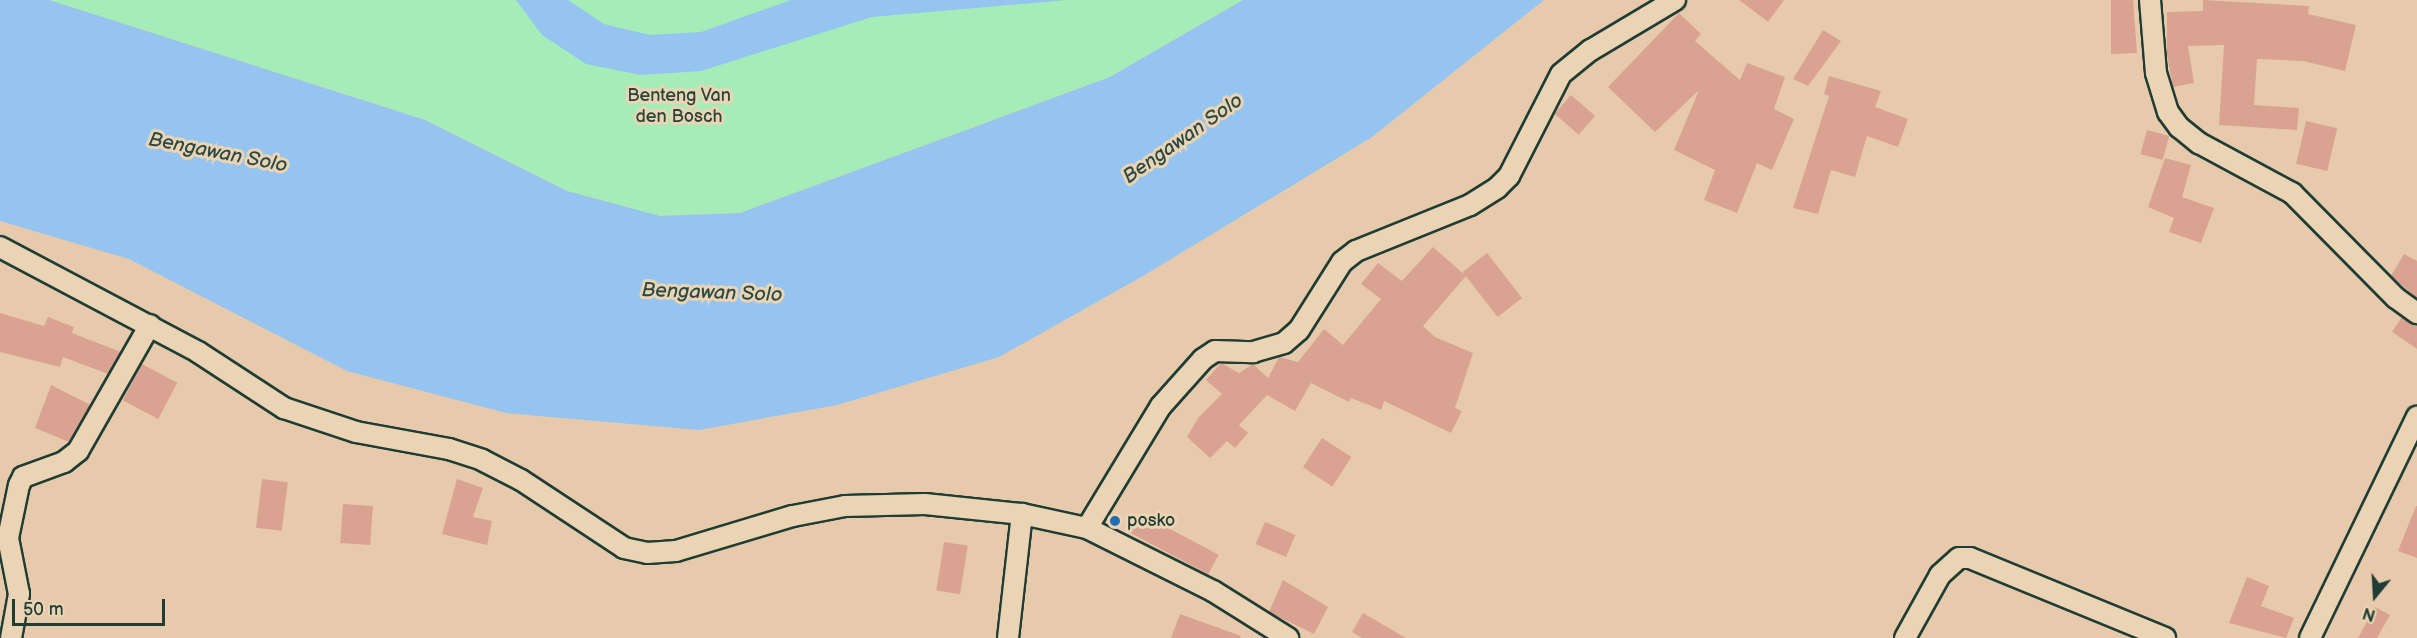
<!DOCTYPE html>
<html>
<head>
<meta charset="utf-8">
<style>
  body { margin:0 }
  #map { position:relative; width:2417px; height:638px; overflow:hidden; background:#e7caac; font-family:"Balsamiq Sans",sans-serif }
  div>[style] { position:absolute }
  .green>* { inset:0; background:#a5ecb9 }
  .water>* { inset:0; background:#94c4ef }
  .building>* { inset:0; background:#daa391; transform-origin:0 0 }
  .roads { filter:drop-shadow(2px 0 #1f3d34) drop-shadow(-2px 0 #1f3d34) drop-shadow(0 2px #1f3d34) drop-shadow(0 -2px #1f3d34) }
  .minor>* { height:20px; margin:-10px; padding:0 10px; transform-origin:10px; border-radius:10px; background:#ead4b3 }
  .dots>* { width:16px; height:16px; translate:-50% -50%; box-sizing:border-box; border:3px solid #ead4b3; border-radius:50% }
  span { translate:-50% -50%; white-space:nowrap; text-align:center; line-height:1.15; -webkit-text-stroke:6px #ead4b3; paint-order:stroke }
  .park-label { font-size:18px; color:#26463b }
  .poi-label { font-size:18px; color:#1f3d34 }
  .left { translate:0 -50%; text-align:left }
  .water-label { font-size:20px; color:#2b4a47; font-style:italic }
  .north { position:absolute; left:2345px; top:566px; width:60px; height:60px; -webkit-text-stroke:4px #ead4b3; paint-order:stroke; rotate:198deg; font-size:16px; font-weight:700; line-height:24px; text-align:center; color:#1f3d34 }
  .north::after { content:''; display:block; margin:auto; width:21px; height:27px; background:#1f3d34; clip-path:polygon(50% 0,100% 100%,50% 72%,0 100%) }
  .scale { position:absolute; left:12px; top:599px; width:153px; height:27px; box-sizing:border-box; border:3px solid #1f3d34; border-top:0; padding-left:8px; font-size:18px; line-height:21px; white-space:nowrap; color:#1f3d34; -webkit-text-stroke:4px #ead4b3; paint-order:stroke }
</style>
</head>
<body>
<div id="map">
  <div class="green">
    <div style="clip-path:polygon(49px 0,1243px 0,1110px 77px,931px 143px,740px 213px,659px 216px,567px 191px,425px 120px)"></div>
  </div>
  <div class="water">
    <div style="clip-path:polygon(0 0,49px 0,425px 120px,567px 191px,660px 216px,740px 213px,931px 143px,1110px 77px,1243px 0,1544px 0,1372px 137px,1143px 276px,999px 357px,837px 405px,699px 430px,506px 413px,347px 371px,129px 259px,0 221px)"></div>
    <div style="clip-path:polygon(516px 0,568px 0,604px 24px,650px 35px,701px 32px,791px 0,1067px 0,872px 17px,701px 71px,641px 75px,586px 64px,542px 35px)"></div>
  </div>
  <div class="building">
    <div style="clip-path:polygon(1739px 0,1784px 0,1768px 22px)"></div>
    <div style="clip-path:polygon(2111px 0,2133px 0,2137px 53px,2111px 54px)"></div>
    <div style="clip-path:polygon(2203px 0,2309px 6px,2308px 14px,2356px 25px,2345px 71px,2303px 61px,2257px 59px,2254px 105px,2299px 108px,2297px 130px,2219px 125px,2224px 45px,2188px 46px,2194px 83px,2173px 87px,2167px 55px,2167px 12px,2203px 11px)"></div>
    <div style="clip-path:polygon(1679px 13px,1701px 34px,1695px 41px,1740px 80px,1747px 63px,1785px 77px,1774px 109px,1794px 119px,1772px 170px,1757px 163px,1737px 213px,1704px 200px,1715px 170px,1674px 150px,1699px 90px,1655px 132px,1608px 87px)"></div>
    <div style="clip-path:polygon(1823px 30px,1841px 41px,1808px 86px,1793px 79px)"></div>
    <div style="clip-path:polygon(1829px 76px,1881px 91px,1875px 107px,1908px 119px,1898px 147px,1867px 136px,1855px 177px,1831px 170px,1818px 214px,1793px 208px,1829px 96px,1824px 94px)"></div>
    <div style="left:1571px;top:95px;width:32px;height:25px;rotate:41deg"></div>
    <div style="left:2306px;top:121px;width:32px;height:44px;rotate:13deg"></div>
    <div style="left:2147px;top:130px;width:23px;height:25px;rotate:15deg"></div>
    <div style="clip-path:polygon(2165px 158px,2191px 165px,2182px 197px,2214px 208px,2201px 243px,2169px 232px,2174px 218px,2148px 207px)"></div>
    <div style="clip-path:polygon(1433px 247px,1466px 276px,1423px 326px,1435px 337px,1473px 353px,1455px 408px,1462px 411px,1451px 433px,1384px 401px,1381px 410px,1351px 398px,1349px 402px,1311px 383px,1295px 411px,1267px 395px,1239px 425px,1248px 433px,1235px 448px,1227px 441px,1210px 458px,1187px 437px,1198px 418px,1222px 394px,1206px 380px,1221px 363px,1239px 373px,1253px 364px,1268px 378px,1279px 357px,1298px 362px,1324px 329px,1343px 345px,1381px 299px,1361px 284px,1378px 263px,1402px 281px)"></div>
    <div style="left:1487px;top:253px;width:57px;height:31px;rotate:52deg"></div>
    <div style="clip-path:polygon(2404px 254px,2417px 261px,2417px 298px,2391px 276px)"></div>
    <div style="clip-path:polygon(0 313px,44px 326px,48px 317px,74px 327px,72px 333px,121px 352px,108px 374px,63px 357px,60px 367px,0 352px)"></div>
    <div style="clip-path:polygon(2402px 317px,2417px 325px,2417px 349px,2392px 332px)"></div>
    <div style="left:142px;top:364px;width:40px;height:41px;rotate:28deg"></div>
    <div style="clip-path:polygon(51px 385px,91px 405px,69px 442px,35px 428px)"></div>
    <div style="left:1322px;top:438px;width:35px;height:35px;rotate:33deg"></div>
    <div style="left:262px;top:479px;width:26px;height:49px;rotate:7deg"></div>
    <div style="clip-path:polygon(457px 479px,483px 488px,473px 517px,492px 521px,487px 545px,442px 534px)"></div>
    <div style="left:343px;top:504px;width:30px;height:39px;rotate:4deg"></div>
    <div style="clip-path:polygon(2416px 506px,2417px 506px,2417px 558px,2398px 551px)"></div>
    <div style="left:1140px;top:513px;width:89px;height:22px;rotate:28deg"></div>
    <div style="left:1265px;top:522px;width:33px;height:24px;rotate:23deg"></div>
    <div style="left:944px;top:542px;width:24px;height:49px;rotate:9deg"></div>
    <div style="clip-path:polygon(2247px 577px,2269px 586px,2261px 606px,2294px 618px,2286px 638px,2229px 623px)"></div>
    <div style="clip-path:polygon(1283px 580px,1328px 607px,1314px 634px,1269px 612px)"></div>
    <div style="clip-path:polygon(2375px 607px,2390px 615px,2377px 638px,2358px 638px)"></div>
    <div style="clip-path:polygon(1363px 613px,1406px 638px,1362px 638px,1352px 632px)"></div>
    <div style="clip-path:polygon(1180px 614px,1241px 636px,1240px 638px,1171px 638px)"></div>
  </div>
  <div class="roads">
    <div class="minor">
      <div style="left:2150px;top:0;width:73px;rotate:85.3deg"></div>
      <div style="left:2156px;top:73px;width:41px;rotate:72.9deg"></div>
      <div style="left:2168px;top:112px;width:19px;rotate:54deg"></div>
      <div style="left:2179px;top:127px;width:26px;rotate:39deg"></div>
      <div style="left:2199px;top:143px;width:106px;rotate:28.3deg"></div>
      <div style="left:2292px;top:193px;width:148px;rotate:45.3deg"></div>
      <div style="left:2396px;top:298px;width:26px;rotate:36deg"></div>
      <div style="left:0;top:247px;width:224px;rotate:27.9deg"></div>
      <div style="left:198px;top:352px;width:103px;rotate:33.1deg"></div>
      <div style="left:284px;top:408px;width:76px;rotate:18.4deg"></div>
      <div style="left:356px;top:432px;width:95px;rotate:10.4deg"></div>
      <div style="left:449px;top:449px;width:35px;rotate:18deg"></div>
      <div style="left:482px;top:460px;width:44px;rotate:27.1deg"></div>
      <div style="left:521px;top:480px;width:123px;rotate:33.4deg"></div>
      <div style="left:624px;top:548px;width:24px;rotate:12deg"></div>
      <div style="left:647px;top:553px;width:29px;rotate:-4deg"></div>
      <div style="left:676px;top:551px;width:122px;rotate:-16.7deg"></div>
      <div style="left:793px;top:516px;width:53px;rotate:-10.9deg"></div>
      <div style="left:845px;top:506px;width:80px;rotate:-1.4deg"></div>
      <div style="left:925px;top:504px;width:98px;rotate:5.9deg"></div>
      <div style="left:1022px;top:514px;width:66px;rotate:12.2deg"></div>
      <div style="left:1087px;top:528px;width:141px;rotate:26.6deg"></div>
      <div style="left:1213px;top:591px;width:89px;rotate:32.1deg"></div>
      <div style="left:1087px;top:528px;width:143px;rotate:-58.8deg"></div>
      <div style="left:1161px;top:406px;width:63px;rotate:-48.2deg"></div>
      <div style="left:1203px;top:359px;width:14px;rotate:-34deg"></div>
      <div style="left:1215px;top:351px;width:38px;rotate:2deg"></div>
      <div style="left:1253px;top:352px;width:32px;rotate:-16deg"></div>
      <div style="left:1284px;top:343px;width:20px;rotate:-41deg"></div>
      <div style="left:1299px;top:330px;width:80px;rotate:-57.7deg"></div>
      <div style="left:1342px;top:262px;width:18px;rotate:-38deg"></div>
      <div style="left:1356px;top:251px;width:123px;rotate:-22deg"></div>
      <div style="left:1470px;top:205px;width:32px;rotate:-32deg"></div>
      <div style="left:1497px;top:188px;width:17px;rotate:-45deg"></div>
      <div style="left:1509px;top:176px;width:114px;rotate:-63deg"></div>
      <div style="left:1561px;top:74px;width:38px;rotate:-39deg"></div>
      <div style="left:1591px;top:50px;width:98px;rotate:-30.8deg"></div>
      <div style="left:11px;top:638px;width:45px;rotate:-79.7deg"></div>
      <div style="left:19px;top:594px;width:57px;rotate:-101.1deg"></div>
      <div style="left:8px;top:538px;width:54px;rotate:-78.3deg"></div>
      <div style="left:19px;top:485px;width:9px;rotate:-63deg"></div>
      <div style="left:23px;top:477px;width:44px;rotate:-20.1deg"></div>
      <div style="left:64px;top:462px;width:18px;rotate:-38deg"></div>
      <div style="left:78px;top:451px;width:145px;rotate:-60.3deg"></div>
      <div style="left:1008px;top:638px;width:125px;rotate:-83.6deg"></div>
      <div style="left:1905px;top:638px;width:72px;rotate:-60.9deg"></div>
      <div style="left:1940px;top:575px;width:25px;rotate:-42deg"></div>
      <div style="left:1959px;top:558px;width:11px"></div>
      <div style="left:1970px;top:558px;width:211px;rotate:22.3deg"></div>
      <div style="left:2310px;top:638px;width:246px;rotate:-64.2deg"></div>
    </div>
  </div>
  <div class="dots">
    <div style="left:1115px;top:521px;background:#1f6fb2"></div>
  </div>
  <div class="park-label">
    <span style="left:679px;top:107px">Benteng Van<br>den Bosch</span>
  </div>
  <div class="poi-label">
    <span class="left" style="left:1127px;top:521px">posko</span>
  </div>
  <div class="water-label">
    <span style="left:1183px;top:139px;rotate:-35deg">Bengawan Solo</span>
    <span style="left:218px;top:153px;rotate:11deg">Bengawan Solo</span>
    <span style="left:712px;top:293px;rotate:2deg">Bengawan Solo</span>
  </div>
  <div class="north">N</div>
  <div class="scale">50 m</div>
</div>
</body>
</html>
